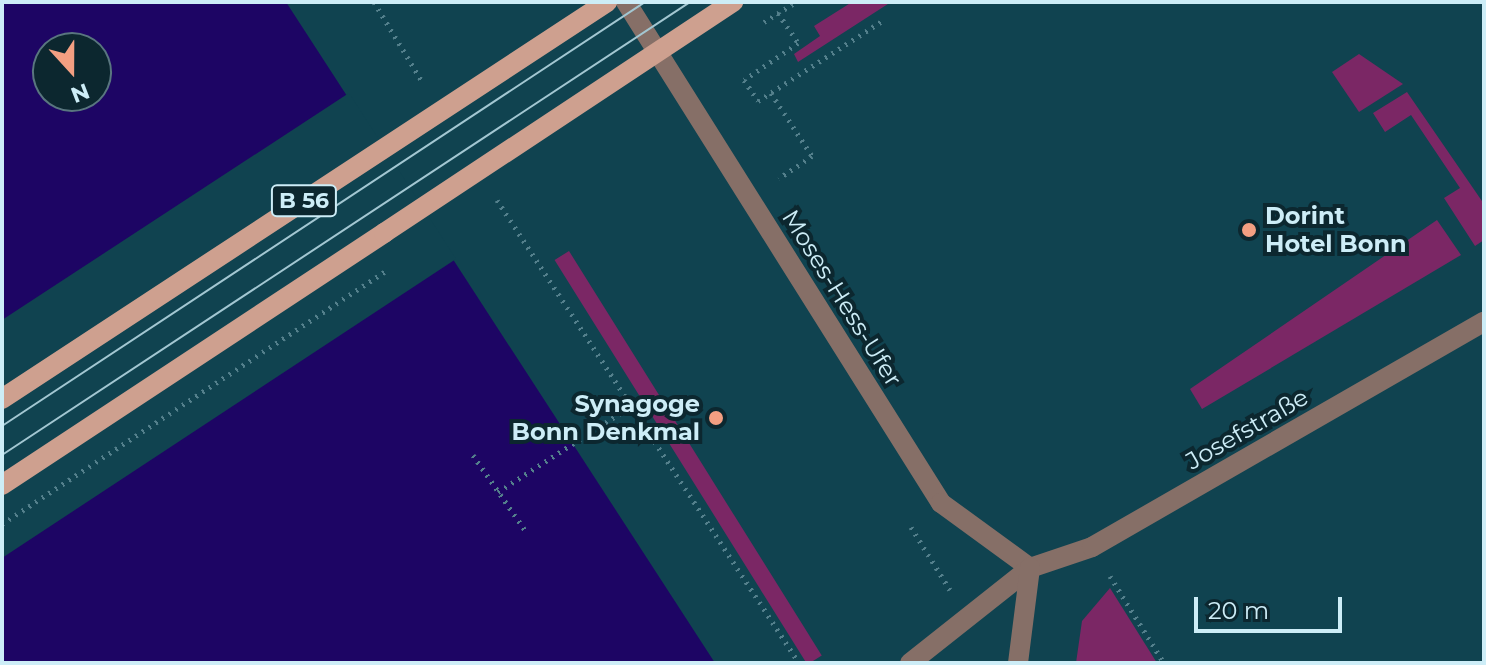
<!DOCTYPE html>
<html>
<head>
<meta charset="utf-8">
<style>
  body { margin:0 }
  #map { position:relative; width:1486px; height:665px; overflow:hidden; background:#104350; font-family:Montserrat,sans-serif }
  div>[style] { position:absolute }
  .green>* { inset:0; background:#7b2765; transform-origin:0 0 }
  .water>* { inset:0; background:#1d0564 }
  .pier>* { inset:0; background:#104350 }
  .path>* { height:5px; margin-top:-2.5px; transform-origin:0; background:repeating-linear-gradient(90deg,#54808c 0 2px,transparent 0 8px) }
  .minor>* { height:20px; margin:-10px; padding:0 10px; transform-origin:10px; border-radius:10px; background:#866f67 }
  .major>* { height:20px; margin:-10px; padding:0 10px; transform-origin:10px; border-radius:10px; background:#cea08f }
  .tram>* { height:2px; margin:-1px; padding:0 1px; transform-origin:1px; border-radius:1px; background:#a3c7d2 }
  .path-bridge>* { height:5px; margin-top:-2.5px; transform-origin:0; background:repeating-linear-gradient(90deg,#54808c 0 2px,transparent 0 8px) }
  .major-bridge>* { height:20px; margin:-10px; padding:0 10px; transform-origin:10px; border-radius:10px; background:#cea08f }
  .dots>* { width:22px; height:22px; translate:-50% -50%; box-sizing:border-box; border:4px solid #0c272f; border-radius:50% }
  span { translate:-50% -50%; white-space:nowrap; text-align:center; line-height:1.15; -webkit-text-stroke:8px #0c272f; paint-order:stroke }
  .shield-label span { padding:2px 6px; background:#0c272f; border:2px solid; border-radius:6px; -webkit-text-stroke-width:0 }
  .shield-label { font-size:22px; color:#cdedf7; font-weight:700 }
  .poi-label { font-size:24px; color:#cdedf7; font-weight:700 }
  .left { translate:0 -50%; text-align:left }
  .right { translate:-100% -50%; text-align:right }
  .street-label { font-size:24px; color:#cdedf7 }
  .frame { position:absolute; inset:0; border:4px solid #cdedf7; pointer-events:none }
  .north { position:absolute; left:32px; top:32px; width:80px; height:80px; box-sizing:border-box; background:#0c272f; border:2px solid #59767f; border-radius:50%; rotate:159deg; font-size:22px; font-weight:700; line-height:32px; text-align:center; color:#cdedf7 }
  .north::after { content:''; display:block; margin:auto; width:28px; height:36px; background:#f39f82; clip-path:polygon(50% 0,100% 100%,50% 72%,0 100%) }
  .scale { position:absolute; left:1194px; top:597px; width:148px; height:36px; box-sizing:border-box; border:4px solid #cdedf7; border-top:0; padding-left:10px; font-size:24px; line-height:28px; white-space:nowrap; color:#cdedf7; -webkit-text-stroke:6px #0c272f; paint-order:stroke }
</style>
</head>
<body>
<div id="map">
  <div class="green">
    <div style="clip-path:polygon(852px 2px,891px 2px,798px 62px,794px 54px,820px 36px,814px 26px)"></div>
    <div style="clip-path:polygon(1359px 54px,1403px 84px,1359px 112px,1332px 72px)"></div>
    <div style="clip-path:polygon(1407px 92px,1484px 204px,1484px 240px,1475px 246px,1444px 198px,1460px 188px,1411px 115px,1385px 132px,1373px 113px)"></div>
    <div style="clip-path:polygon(1437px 220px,1461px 255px,1202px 409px,1190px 389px)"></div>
    <div style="left:569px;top:251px;width:477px;height:17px;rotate:58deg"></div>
    <div style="clip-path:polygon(1110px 588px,1157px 663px,1076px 663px,1082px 621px)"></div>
  </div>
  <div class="water">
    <div style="clip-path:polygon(evenodd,2px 2px,286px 2px,715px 663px,2px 663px,2px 2px,48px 48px,96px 48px,96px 96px,48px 96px,48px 48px)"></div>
  </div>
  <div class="pier">
    <div style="clip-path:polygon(349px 93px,456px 259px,2px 558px,2px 320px)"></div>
  </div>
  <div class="path">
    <div style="left:374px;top:2px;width:95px;rotate:58.8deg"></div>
    <div style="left:778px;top:13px;width:36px;rotate:56deg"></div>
    <div style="left:798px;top:43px;width:65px;rotate:145.6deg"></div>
    <div style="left:744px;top:80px;width:25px;rotate:56deg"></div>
    <div style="left:758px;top:101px;width:151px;rotate:-32.8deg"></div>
    <div style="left:771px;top:93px;width:75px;rotate:56.9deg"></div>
    <div style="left:812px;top:156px;width:40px;rotate:146deg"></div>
    <div style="left:497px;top:200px;width:553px;rotate:56.88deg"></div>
    <div style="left:473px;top:455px;width:95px;rotate:55.3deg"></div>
    <div style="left:498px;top:492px;width:157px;rotate:-32.8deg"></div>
    <div style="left:911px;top:527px;width:74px;rotate:58.2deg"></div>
    <div style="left:1110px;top:576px;width:102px;rotate:58.2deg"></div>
  </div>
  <div class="minor">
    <div style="left:626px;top:2px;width:592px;rotate:57.84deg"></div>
    <div style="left:941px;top:503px;width:110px;rotate:36.1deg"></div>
    <div style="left:910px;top:663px;width:153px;rotate:-38.4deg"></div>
    <div style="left:1030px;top:568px;width:65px;rotate:-18.7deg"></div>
    <div style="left:1092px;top:547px;width:452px;rotate:-29.9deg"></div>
    <div style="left:1018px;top:663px;width:96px;rotate:-82.8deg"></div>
  </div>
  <div class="major">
    <div style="left:2px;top:485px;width:458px;rotate:-33.4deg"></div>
  </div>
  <div class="tram">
    <div style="left:2px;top:426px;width:770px;rotate:-33.4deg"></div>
    <div style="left:2px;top:455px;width:824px;rotate:-33.36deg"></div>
  </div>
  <div class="path-bridge">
    <div style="left:764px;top:22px;width:38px;rotate:-32deg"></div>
    <div style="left:2px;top:524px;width:463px;rotate:-33.4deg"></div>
  </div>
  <div class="major-bridge">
    <div style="left:384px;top:233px;width:419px;rotate:-33.5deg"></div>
    <div style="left:2px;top:399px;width:724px;rotate:-33.27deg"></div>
  </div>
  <div class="dots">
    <div style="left:1249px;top:230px;background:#f39f82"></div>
    <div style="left:716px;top:418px;background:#f39f82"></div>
  </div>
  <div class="shield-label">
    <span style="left:304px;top:201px">B 56</span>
  </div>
  <div class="poi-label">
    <span class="left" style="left:1265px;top:230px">Dorint<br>Hotel Bonn</span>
    <span class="right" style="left:700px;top:418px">Synagoge<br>Bonn Denkmal</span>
  </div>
  <div class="street-label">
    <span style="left:842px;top:298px;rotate:58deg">Moses-Hess-Ufer</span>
    <span style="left:1247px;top:429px;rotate:-30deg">Josefstraße</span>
  </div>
  <div class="frame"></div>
  <div class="north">N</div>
  <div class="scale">20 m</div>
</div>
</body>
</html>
